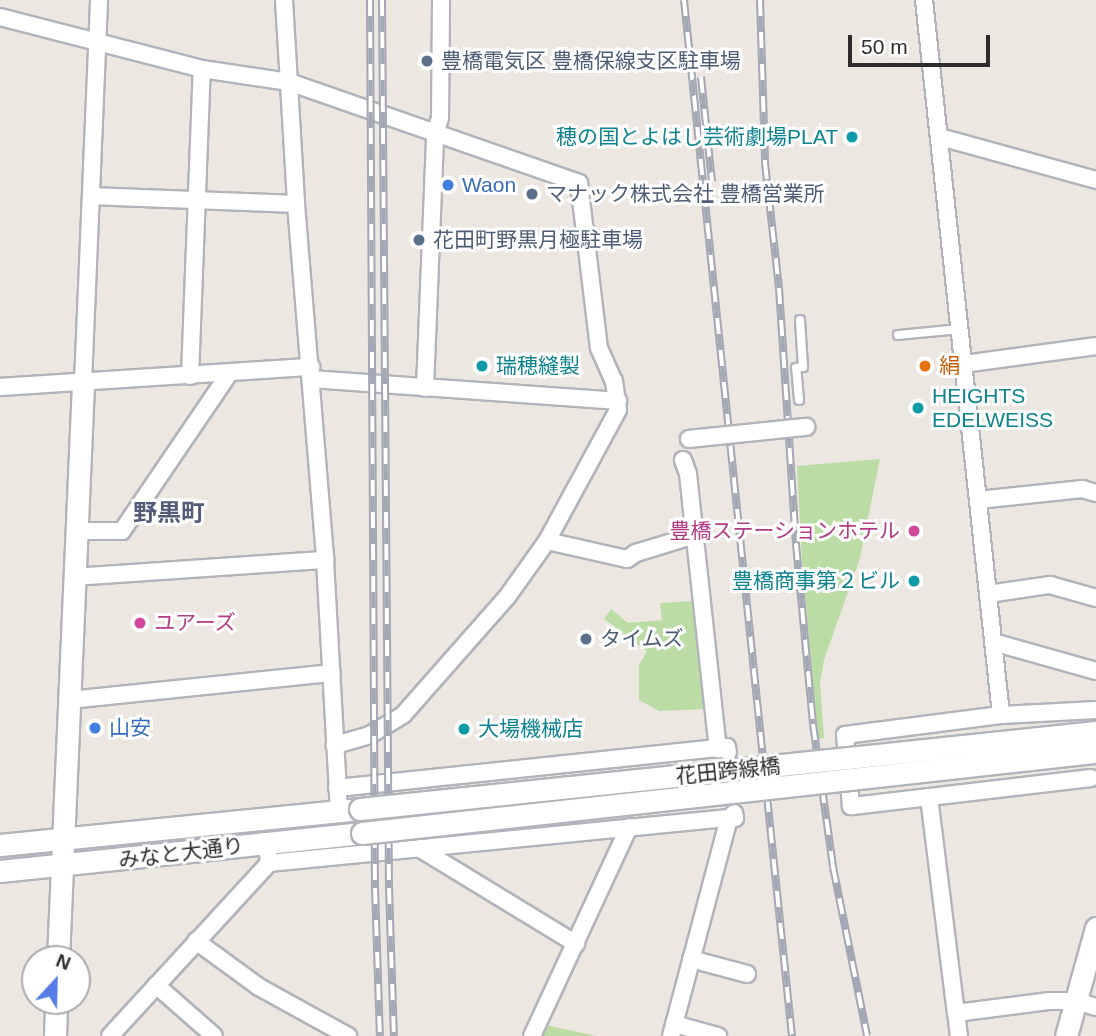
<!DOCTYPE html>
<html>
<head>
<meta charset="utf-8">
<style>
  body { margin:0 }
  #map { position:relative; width:1096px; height:1036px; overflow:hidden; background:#ede7e1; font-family:Arial,"Noto Sans JP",sans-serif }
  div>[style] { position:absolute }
  .green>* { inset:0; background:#bcdca5 }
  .roads { filter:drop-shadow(2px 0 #b2b4bb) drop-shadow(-2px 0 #b2b4bb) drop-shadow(0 2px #b2b4bb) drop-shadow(0 -2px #b2b4bb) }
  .lane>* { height:8px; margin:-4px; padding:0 4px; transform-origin:4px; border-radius:4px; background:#fff }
  .street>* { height:16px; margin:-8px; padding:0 8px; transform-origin:8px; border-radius:8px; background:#fff }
  .secondary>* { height:21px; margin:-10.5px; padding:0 10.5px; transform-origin:10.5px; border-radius:10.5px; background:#fff }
  .rail>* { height:8px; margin-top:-4px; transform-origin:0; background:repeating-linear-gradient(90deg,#fff 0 16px,#a4a8b5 0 32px); box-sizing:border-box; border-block:2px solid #a4a8b5 }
  .bridges { filter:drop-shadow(2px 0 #b2b4bb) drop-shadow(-2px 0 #b2b4bb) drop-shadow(0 2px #b2b4bb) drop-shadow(0 -2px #b2b4bb) }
  .street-bridge>* { height:16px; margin:-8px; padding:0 8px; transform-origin:8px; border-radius:8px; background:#fff }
  .secondary-bridge>* { height:21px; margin:-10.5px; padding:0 10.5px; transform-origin:10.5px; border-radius:10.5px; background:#fff }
  .dots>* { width:19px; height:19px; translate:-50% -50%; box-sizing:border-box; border:4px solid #fff; border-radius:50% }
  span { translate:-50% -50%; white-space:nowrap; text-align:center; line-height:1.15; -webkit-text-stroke:6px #fff; paint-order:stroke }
  .service-label { font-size:21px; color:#4e5e75 }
  .left { translate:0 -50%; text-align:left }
  .culture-label { font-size:21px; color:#0d838f }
  .right { translate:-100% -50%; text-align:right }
  .shop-label { font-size:21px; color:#366cbe }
  .food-label { font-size:21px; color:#c56008 }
  .hotel-label { font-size:21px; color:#b23c85 }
  .street-label { font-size:21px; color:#2d2d2d }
  .quarter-label { font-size:24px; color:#525c79; font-weight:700 }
  .north { position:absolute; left:21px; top:945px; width:70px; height:70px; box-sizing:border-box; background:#fff; border:2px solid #ababab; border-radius:50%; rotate:22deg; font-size:19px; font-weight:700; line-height:28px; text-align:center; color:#2d2d2d }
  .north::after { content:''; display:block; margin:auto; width:24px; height:32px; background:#567be5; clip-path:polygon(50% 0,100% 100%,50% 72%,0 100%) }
  .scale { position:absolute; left:848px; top:35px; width:142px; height:32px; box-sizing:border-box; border:4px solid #2d2d2d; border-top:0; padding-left:9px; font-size:21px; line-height:24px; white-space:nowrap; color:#2d2d2d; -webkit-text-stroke:5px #fff; paint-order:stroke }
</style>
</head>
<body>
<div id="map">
  <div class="green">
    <div style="clip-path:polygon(880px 459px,860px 558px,824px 660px,820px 683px,824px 738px,818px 739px,802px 561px,797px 466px)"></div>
    <div style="clip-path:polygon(695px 601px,707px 709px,659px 711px,639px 700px,639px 665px,647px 651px,604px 619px,611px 609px,628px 623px,662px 620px,660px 603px)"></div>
    <div style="clip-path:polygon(546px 1025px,596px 1036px,541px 1036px)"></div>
  </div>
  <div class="roads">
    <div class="lane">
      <div style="left:898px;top:335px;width:61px;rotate:-5.6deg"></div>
      <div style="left:799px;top:400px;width:32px;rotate:-95deg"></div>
      <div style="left:796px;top:368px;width:7px;rotate:-8deg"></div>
      <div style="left:803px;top:367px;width:47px;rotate:-93.7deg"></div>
    </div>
    <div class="street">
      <div style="left:284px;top:0;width:204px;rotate:86.6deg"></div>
      <div style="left:296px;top:204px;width:357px;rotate:85.3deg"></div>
      <div style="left:325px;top:560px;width:252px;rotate:86.8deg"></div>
      <div style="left:924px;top:0;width:719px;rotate:83.85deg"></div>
      <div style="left:0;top:17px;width:209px;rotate:14.4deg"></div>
      <div style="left:202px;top:69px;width:88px;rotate:8.5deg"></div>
      <div style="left:289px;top:82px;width:307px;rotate:19.2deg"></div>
      <div style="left:579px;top:183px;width:166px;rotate:83.1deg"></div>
      <div style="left:599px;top:348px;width:36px;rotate:66deg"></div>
      <div style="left:614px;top:381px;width:29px;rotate:82deg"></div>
      <div style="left:618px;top:410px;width:149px;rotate:118.5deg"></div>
      <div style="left:547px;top:541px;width:69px;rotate:125.5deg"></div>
      <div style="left:507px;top:597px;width:157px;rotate:131.4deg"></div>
      <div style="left:403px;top:715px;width:39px;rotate:149deg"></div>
      <div style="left:370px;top:735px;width:37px;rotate:164deg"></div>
      <div style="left:940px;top:137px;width:162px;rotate:15.4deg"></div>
      <div style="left:91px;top:196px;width:205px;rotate:2.2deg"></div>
      <div style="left:963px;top:364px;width:134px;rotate:-7.7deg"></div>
      <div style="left:190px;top:376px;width:307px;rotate:-87.8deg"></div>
      <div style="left:312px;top:379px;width:307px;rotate:4.1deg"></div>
      <div style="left:83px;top:383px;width:383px;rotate:-87.6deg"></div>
      <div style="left:0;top:387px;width:312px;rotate:-3.7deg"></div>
      <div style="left:425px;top:388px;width:253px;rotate:-87.7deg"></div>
      <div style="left:435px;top:135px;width:18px;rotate:-74deg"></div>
      <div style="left:440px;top:118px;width:118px;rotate:-89.5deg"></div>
      <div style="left:683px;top:460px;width:15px;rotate:70deg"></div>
      <div style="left:688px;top:474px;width:277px;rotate:83.8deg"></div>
      <div style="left:978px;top:500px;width:105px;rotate:-6deg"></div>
      <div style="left:1082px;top:489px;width:15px;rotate:16deg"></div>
      <div style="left:75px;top:531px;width:47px"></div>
      <div style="left:122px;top:531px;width:189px;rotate:-55.8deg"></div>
      <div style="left:547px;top:541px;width:82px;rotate:12.7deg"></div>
      <div style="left:627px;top:559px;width:11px;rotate:-34deg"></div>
      <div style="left:636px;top:553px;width:62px;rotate:-17deg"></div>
      <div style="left:74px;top:577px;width:252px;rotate:-3.9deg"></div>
      <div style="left:988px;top:594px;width:63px;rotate:-8.3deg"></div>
      <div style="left:1050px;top:585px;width:48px;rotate:15.8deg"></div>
      <div style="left:993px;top:642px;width:107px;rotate:15.7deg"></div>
      <div style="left:70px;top:700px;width:263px;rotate:-5.9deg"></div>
      <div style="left:1091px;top:778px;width:242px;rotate:173.3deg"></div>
      <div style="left:851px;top:806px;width:71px;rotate:-94.8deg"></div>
      <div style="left:845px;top:735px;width:157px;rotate:-7.3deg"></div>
      <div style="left:1001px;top:715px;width:95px;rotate:-3deg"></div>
      <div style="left:337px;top:788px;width:392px;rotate:-6deg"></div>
      <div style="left:727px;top:747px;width:5px;rotate:79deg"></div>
      <div style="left:929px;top:797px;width:218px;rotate:82.9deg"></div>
      <div style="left:419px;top:848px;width:184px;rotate:31.4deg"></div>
      <div style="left:269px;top:863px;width:462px;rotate:-5.6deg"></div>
      <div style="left:196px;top:941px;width:78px;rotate:36.1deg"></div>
      <div style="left:259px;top:987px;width:102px;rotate:28.8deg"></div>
      <div style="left:691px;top:959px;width:58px;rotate:15deg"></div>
      <div style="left:156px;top:985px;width:77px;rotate:41.3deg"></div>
      <div style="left:674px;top:1024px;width:46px;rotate:15.3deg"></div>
      <div style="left:110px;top:1036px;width:235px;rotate:-47.4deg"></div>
      <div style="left:269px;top:863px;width:10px;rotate:-96deg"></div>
      <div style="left:532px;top:1036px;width:230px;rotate:-65.1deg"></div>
      <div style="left:671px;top:1036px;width:226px;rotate:-75.1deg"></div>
      <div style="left:729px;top:818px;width:6px"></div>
      <div style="left:735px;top:818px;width:5px;rotate:-101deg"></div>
      <div style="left:959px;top:1036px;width:23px;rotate:-97deg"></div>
      <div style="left:956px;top:1013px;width:95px;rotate:-7.3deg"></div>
      <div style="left:1050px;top:1001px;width:27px"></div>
      <div style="left:1077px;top:1001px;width:20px;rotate:18deg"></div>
    </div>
    <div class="secondary">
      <div style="left:0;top:845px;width:362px;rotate:-5.7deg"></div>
      <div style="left:0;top:871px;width:364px;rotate:-6deg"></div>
      <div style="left:58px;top:959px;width:577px;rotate:-87.51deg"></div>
      <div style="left:55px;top:1036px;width:35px;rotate:-88deg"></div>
      <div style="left:1066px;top:1036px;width:112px;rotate:-74.5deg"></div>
    </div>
  </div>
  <div class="rail">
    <div style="left:370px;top:0;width:888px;rotate:89.68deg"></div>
    <div style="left:375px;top:888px;width:148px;rotate:88.1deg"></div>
    <div style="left:382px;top:0;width:888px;rotate:89.55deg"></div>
    <div style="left:389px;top:888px;width:148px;rotate:88.1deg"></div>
    <div style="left:684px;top:0;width:1042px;rotate:84.05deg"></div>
    <div style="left:760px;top:0;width:163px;rotate:88.2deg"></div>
    <div style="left:765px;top:163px;width:126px;rotate:83.6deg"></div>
    <div style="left:779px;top:288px;width:257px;rotate:86.2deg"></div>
    <div style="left:796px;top:544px;width:181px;rotate:84.6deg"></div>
    <div style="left:813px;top:724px;width:144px;rotate:82deg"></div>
    <div style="left:833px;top:867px;width:172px;rotate:78.6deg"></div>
    <div style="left:701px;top:77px;width:105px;rotate:84deg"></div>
  </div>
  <div class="bridges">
    <div class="street-bridge">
      <div style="left:689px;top:439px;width:118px;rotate:-5.9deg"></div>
    </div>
    <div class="secondary-bridge">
      <div style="left:360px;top:809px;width:740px;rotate:-5.97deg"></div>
      <div style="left:362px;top:833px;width:736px;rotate:-6.31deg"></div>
    </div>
  </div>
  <div class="dots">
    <div style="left:427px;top:61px;background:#5c6f8a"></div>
    <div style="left:852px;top:137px;background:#0f9aa8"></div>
    <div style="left:448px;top:185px;background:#3f7fe0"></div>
    <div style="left:532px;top:194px;background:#5c6f8a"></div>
    <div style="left:419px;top:240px;background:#5c6f8a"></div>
    <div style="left:482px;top:366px;background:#0f9aa8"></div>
    <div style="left:925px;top:366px;background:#e8710a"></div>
    <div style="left:918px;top:408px;background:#0f9aa8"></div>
    <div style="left:914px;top:531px;background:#d1479c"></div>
    <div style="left:914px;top:581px;background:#0f9aa8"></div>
    <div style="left:140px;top:623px;background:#d1479c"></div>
    <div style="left:586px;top:639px;background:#5c6f8a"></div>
    <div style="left:95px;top:728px;background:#3f7fe0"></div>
    <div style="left:464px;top:729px;background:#0f9aa8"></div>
  </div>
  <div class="service-label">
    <span class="left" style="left:441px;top:61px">豊橋電気区 豊橋保線支区駐車場</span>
    <span class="left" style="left:546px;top:194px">マナック株式会社 豊橋営業所</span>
    <span class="left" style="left:433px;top:240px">花田町野黒月極駐車場</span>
    <span class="left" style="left:600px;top:639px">タイムズ</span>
  </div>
  <div class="culture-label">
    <span class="right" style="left:838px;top:137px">穂の国とよはし芸術劇場PLAT</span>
    <span class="left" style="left:496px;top:366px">瑞穂縫製</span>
    <span class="left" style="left:932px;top:408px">HEIGHTS<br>EDELWEISS</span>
    <span class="right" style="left:900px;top:581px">豊橋商事第２ビル</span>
    <span class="left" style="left:478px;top:729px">大場機械店</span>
  </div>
  <div class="shop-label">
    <span class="left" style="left:462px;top:185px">Waon</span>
    <span class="left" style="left:109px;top:728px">山安</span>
  </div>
  <div class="food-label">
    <span class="left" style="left:939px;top:366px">絹</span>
  </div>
  <div class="hotel-label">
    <span class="right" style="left:900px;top:531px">豊橋ステーションホテル</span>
    <span class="left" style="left:154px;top:623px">ユアーズ</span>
  </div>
  <div class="street-label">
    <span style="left:728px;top:771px;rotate:-6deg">花田跨線橋</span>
    <span style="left:181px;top:853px;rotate:-7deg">みなと大通り</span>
  </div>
  <div class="quarter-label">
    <span style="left:169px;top:513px">野黒町</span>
  </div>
  <div class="north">N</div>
  <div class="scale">50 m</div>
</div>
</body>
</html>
